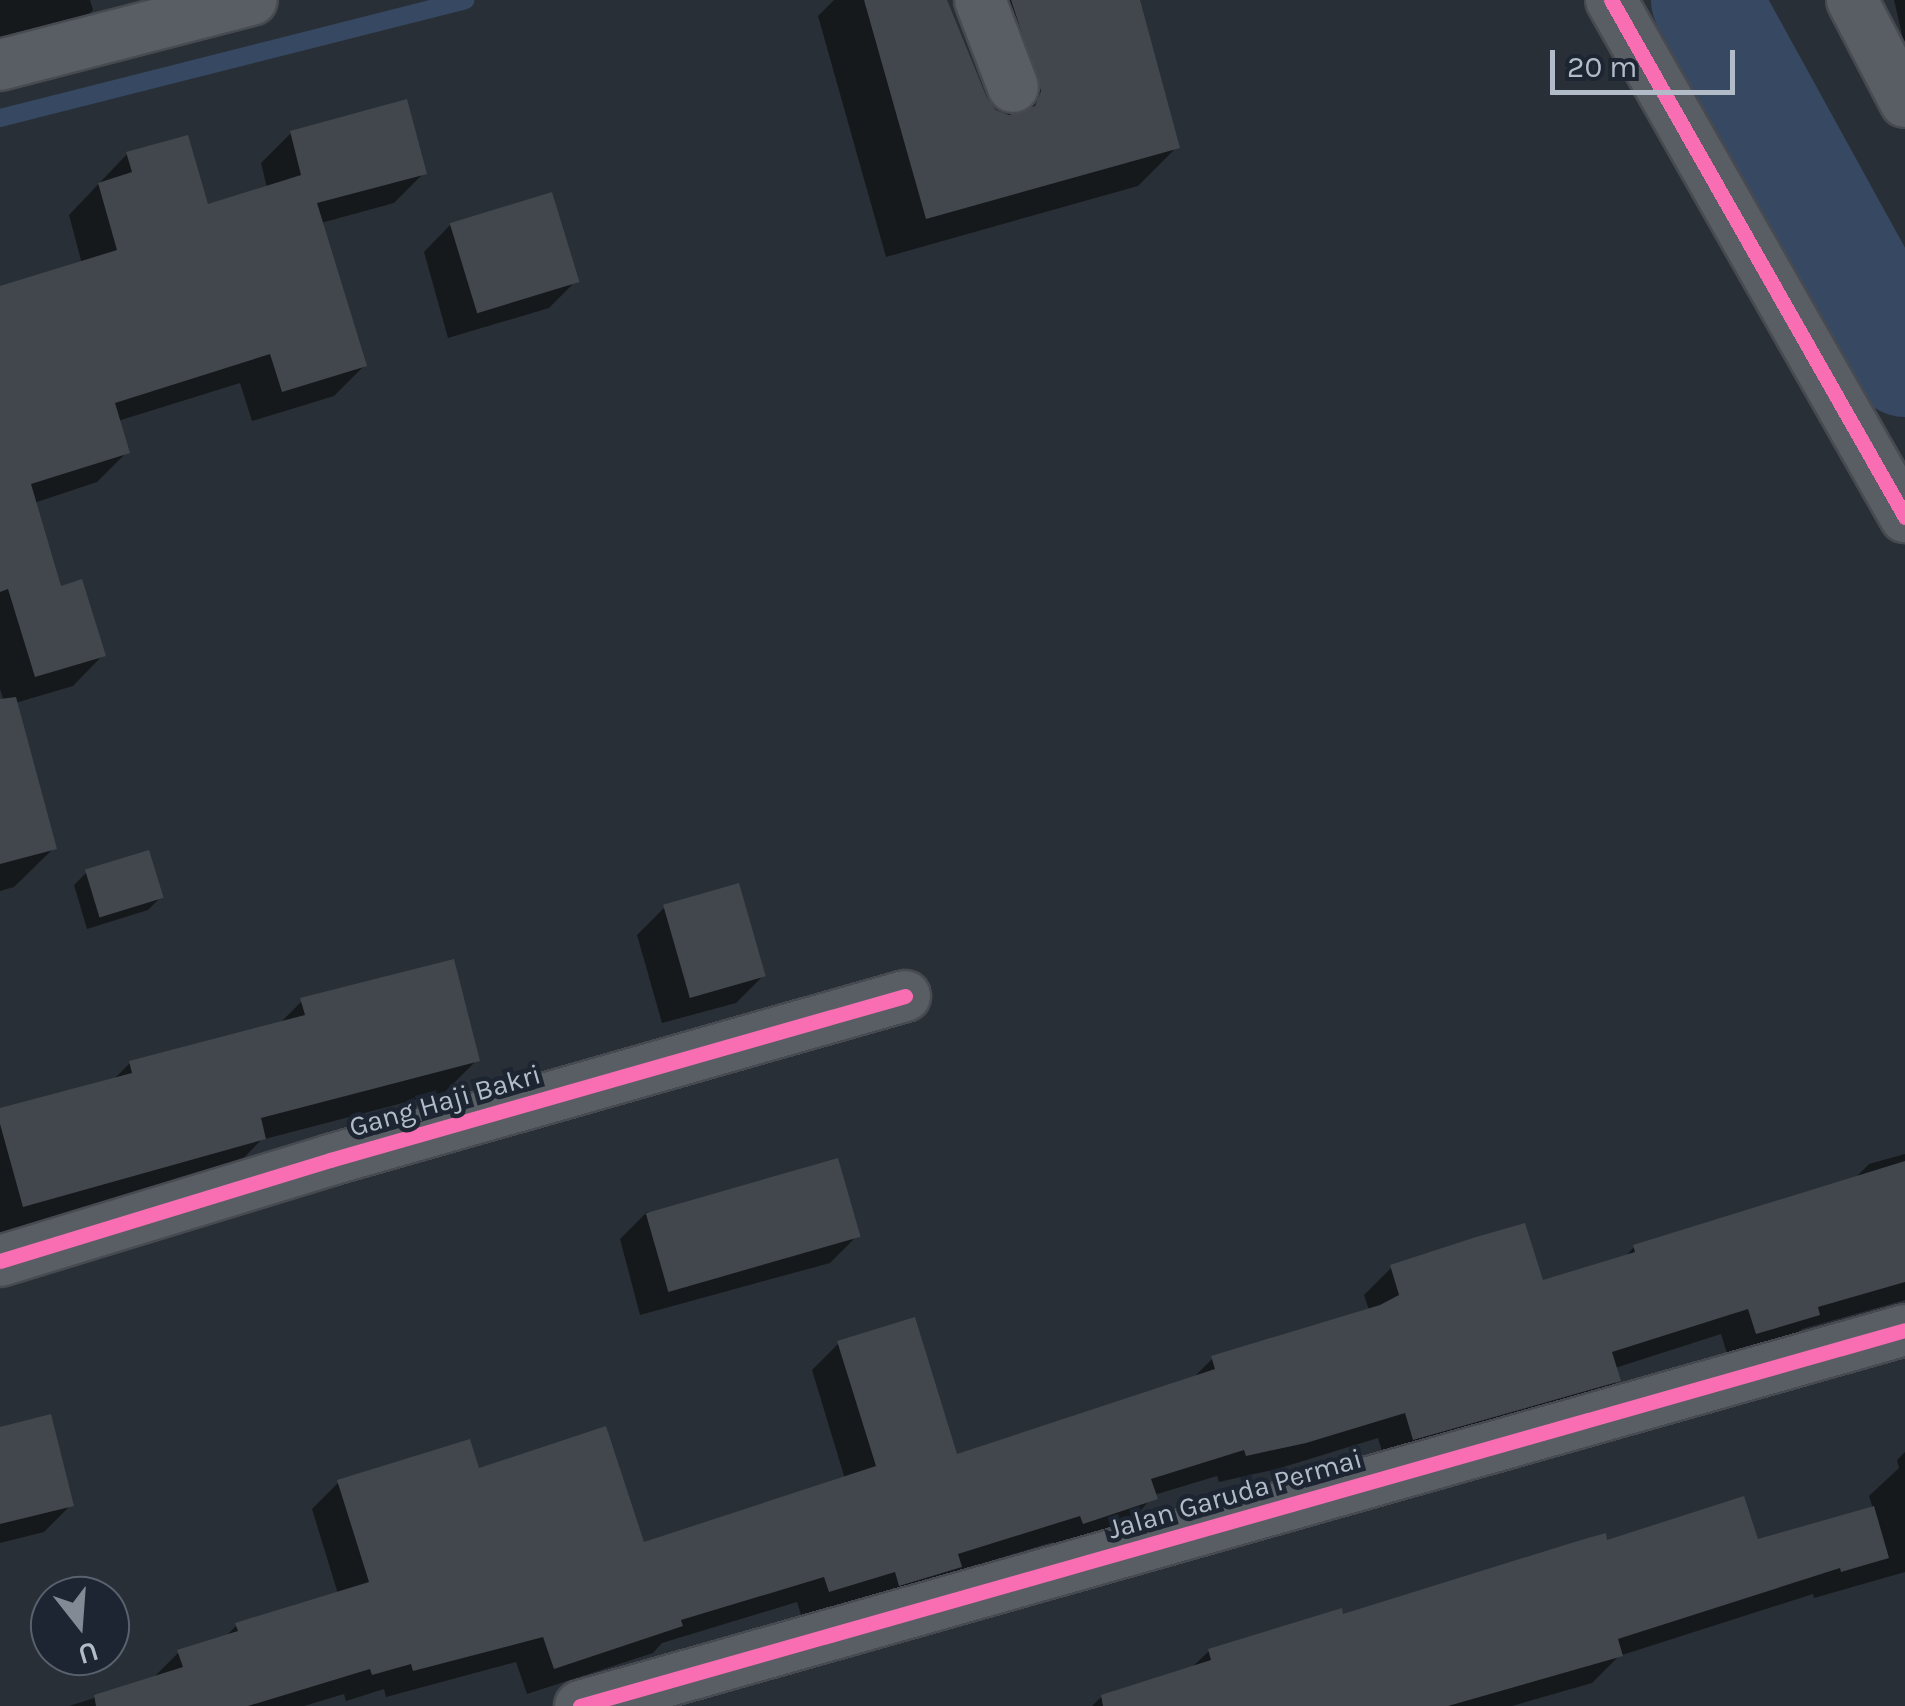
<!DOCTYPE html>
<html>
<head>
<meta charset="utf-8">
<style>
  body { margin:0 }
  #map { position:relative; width:1905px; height:1706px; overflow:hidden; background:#292f36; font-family:Karla,sans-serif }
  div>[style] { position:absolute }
  .shadow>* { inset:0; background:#0007 }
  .stream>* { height:18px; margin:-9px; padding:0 9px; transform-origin:9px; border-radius:9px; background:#374862 }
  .river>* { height:110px; margin:-55px; padding:0 55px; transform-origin:55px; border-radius:55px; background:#374862 }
  .building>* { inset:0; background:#42474d; transform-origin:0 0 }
  .roads { filter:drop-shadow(2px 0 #474b51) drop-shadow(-2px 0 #474b51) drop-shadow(0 2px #474b51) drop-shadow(0 -2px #474b51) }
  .minor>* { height:50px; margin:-25px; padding:0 25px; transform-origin:25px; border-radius:25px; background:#595d64 }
  .cycleway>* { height:15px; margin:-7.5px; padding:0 7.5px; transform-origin:7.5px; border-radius:7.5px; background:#f96db3 }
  span { translate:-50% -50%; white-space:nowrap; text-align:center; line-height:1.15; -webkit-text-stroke:9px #1c2531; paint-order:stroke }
  .street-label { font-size:28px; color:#b2bbc8 }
  .north { position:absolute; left:30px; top:1576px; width:100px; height:100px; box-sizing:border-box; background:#1c2531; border:2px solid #58616d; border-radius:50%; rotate:163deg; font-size:28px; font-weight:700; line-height:40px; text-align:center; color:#b2bbc8 }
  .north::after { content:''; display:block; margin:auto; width:35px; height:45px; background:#828a95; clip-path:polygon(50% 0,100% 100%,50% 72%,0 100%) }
  .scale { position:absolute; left:1550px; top:50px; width:185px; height:45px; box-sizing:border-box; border:5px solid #b2bbc8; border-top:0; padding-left:12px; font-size:30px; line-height:35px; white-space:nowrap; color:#b2bbc8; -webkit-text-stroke:8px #1c2531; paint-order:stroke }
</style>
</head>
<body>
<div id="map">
  <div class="shadow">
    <div style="clip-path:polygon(0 0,90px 0,93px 10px,61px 41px,0 57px)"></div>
    <div style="clip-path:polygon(834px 0,944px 0,984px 100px,999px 111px,972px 41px,1009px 5px,1008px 0,1138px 0,1177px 147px,1138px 186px,886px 257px,818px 16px)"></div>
    <div style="clip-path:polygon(1894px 0,1905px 0,1905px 42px,1904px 43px)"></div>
    <div style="clip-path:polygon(291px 133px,424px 173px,394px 203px,321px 223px,364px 366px,334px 396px,252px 421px,240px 383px,118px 421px,127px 452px,97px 482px,34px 503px,59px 589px,103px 655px,73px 686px,5px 706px,0 689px,0 289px,82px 264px,69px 215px,127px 154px,206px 207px,267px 188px,261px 163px)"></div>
    <div style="clip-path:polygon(451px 224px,576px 281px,549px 308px,448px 338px,424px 252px)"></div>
    <div style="clip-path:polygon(0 777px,54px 848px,14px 887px,0 891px)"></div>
    <div style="clip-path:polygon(87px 872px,161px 897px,148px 910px,87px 929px,74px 885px)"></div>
    <div style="clip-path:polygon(664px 908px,763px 976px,736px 1003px,662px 1023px,637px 935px)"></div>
    <div style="clip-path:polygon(302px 1001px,477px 1060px,445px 1092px,261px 1140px,232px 1170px,0 1235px,0 1110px,113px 1080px,130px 1063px,278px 1025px)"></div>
    <div style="clip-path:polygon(1905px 1154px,1905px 1300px,1802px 1329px,1790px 1341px,1729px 1360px,1721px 1334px,1615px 1368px,1618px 1380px,1591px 1407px,1386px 1465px,1378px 1438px,1277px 1469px,1219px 1482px,1217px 1476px,1154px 1495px,1128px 1525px,1056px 1549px,1053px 1542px,954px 1572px,932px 1594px,872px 1611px,868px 1597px,802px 1618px,797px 1602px,662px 1643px,653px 1653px,527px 1694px,516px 1662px,386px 1697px,384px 1689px,346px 1701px,344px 1694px,304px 1706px,69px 1706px,151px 1680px,179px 1652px,223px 1639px,237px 1625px,338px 1594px,312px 1509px,339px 1482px,478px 1472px,642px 1545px,845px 1479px,812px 1370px,839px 1343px,955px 1457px,1192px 1379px,1213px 1358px,1369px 1310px,1364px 1295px,1391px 1268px,1542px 1283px,1624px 1258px,1634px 1247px,1854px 1179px,1869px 1164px)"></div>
    <div style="clip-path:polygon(647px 1212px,857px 1236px,830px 1263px,640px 1315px,620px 1239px)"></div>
    <div style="clip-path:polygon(0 1429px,71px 1505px,44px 1532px,0 1543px)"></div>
    <div style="clip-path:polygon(1905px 1452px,1905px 1572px,1814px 1598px,1813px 1594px,1619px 1656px,1592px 1683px,1512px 1706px,1092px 1706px,1100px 1698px,1190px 1669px,1209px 1651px,1606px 1543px,1756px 1542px,1873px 1509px,1869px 1496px,1899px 1468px,1897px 1460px)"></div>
  </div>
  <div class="stream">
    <div style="left:0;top:118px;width:480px;rotate:-14.2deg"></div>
  </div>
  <div class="river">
    <div style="left:1706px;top:0;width:413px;rotate:61.2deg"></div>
  </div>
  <div class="building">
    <div style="clip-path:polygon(864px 0,947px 0,987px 98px,996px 110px,1009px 115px,1035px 106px,1041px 91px,1011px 0,1140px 0,1180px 148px,926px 219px)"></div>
    <div style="clip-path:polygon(407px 99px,427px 174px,317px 203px,367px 366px,282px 392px,270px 354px,115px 403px,130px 453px,31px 484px,61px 586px,82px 579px,106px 656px,35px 677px,8px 589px,0 592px,0 286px,117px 250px,98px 183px,132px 172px,126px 152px,188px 135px,208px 204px,301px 175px,290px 131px)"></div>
    <div style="left:552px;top:192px;width:94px;height:107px;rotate:73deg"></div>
    <div style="clip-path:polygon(16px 697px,57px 849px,0 864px,0 699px)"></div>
    <div style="left:149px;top:850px;width:50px;height:67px;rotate:73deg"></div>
    <div style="left:739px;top:883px;width:97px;height:79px;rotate:74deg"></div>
    <div style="clip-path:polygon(454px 959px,480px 1061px,261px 1118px,266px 1139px,23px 1207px,0 1124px,0 1108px,132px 1073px,129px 1061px,305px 1015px,300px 998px)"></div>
    <div style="left:838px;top:1158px;width:82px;height:200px;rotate:74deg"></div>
    <div style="clip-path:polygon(1905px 1161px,1905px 1282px,1818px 1307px,1820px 1315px,1756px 1334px,1748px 1309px,1612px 1352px,1621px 1381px,1413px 1440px,1405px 1413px,1306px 1443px,1246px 1456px,1244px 1450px,1151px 1479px,1158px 1499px,1083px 1524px,1080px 1516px,958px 1554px,962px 1567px,899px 1586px,895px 1572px,829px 1592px,824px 1577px,681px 1620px,683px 1626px,554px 1669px,543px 1637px,413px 1671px,411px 1664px,372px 1675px,370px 1669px,248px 1706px,96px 1706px,94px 1695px,183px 1667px,177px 1650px,238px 1631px,235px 1623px,369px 1582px,337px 1480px,470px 1439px,479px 1468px,606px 1426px,644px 1542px,876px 1466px,837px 1341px,915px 1317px,957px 1454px,1215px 1369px,1211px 1356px,1380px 1305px,1399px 1295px,1390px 1265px,1476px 1237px,1525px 1223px,1543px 1280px,1635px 1252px,1633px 1245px)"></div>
    <div style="clip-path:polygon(51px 1414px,74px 1506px,0 1524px,0 1427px)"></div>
    <div style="clip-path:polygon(1744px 1496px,1758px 1539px,1874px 1506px,1889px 1558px,1841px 1572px,1840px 1568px,1618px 1639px,1623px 1656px,1448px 1706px,1103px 1706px,1101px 1695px,1211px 1660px,1208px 1649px,1342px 1608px,1343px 1614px,1581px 1540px,1606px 1533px,1607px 1540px)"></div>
  </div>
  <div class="roads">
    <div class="minor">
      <div style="left:980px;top:0;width:93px;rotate:69.2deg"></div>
      <div style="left:1611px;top:0;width:595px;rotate:60.37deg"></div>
      <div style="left:1852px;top:0;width:115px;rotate:62.5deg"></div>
      <div style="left:0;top:65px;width:260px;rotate:-14.5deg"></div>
      <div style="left:0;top:1261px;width:345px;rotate:-17deg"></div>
      <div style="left:330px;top:1160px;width:598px;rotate:-15.92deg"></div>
      <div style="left:580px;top:1706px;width:1377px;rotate:-15.84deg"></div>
    </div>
  </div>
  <div class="cycleway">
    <div style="left:1611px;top:0;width:595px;rotate:60.37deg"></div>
    <div style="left:0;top:1261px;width:345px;rotate:-17deg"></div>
    <div style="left:330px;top:1160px;width:598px;rotate:-15.92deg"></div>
    <div style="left:580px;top:1706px;width:1377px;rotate:-15.84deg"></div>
  </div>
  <div class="street-label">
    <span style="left:445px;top:1101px;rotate:-16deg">Gang Haji Bakri</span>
    <span style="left:1235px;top:1494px;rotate:-16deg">Jalan Garuda Permai</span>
  </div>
  <div class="north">U</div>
  <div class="scale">20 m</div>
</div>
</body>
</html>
